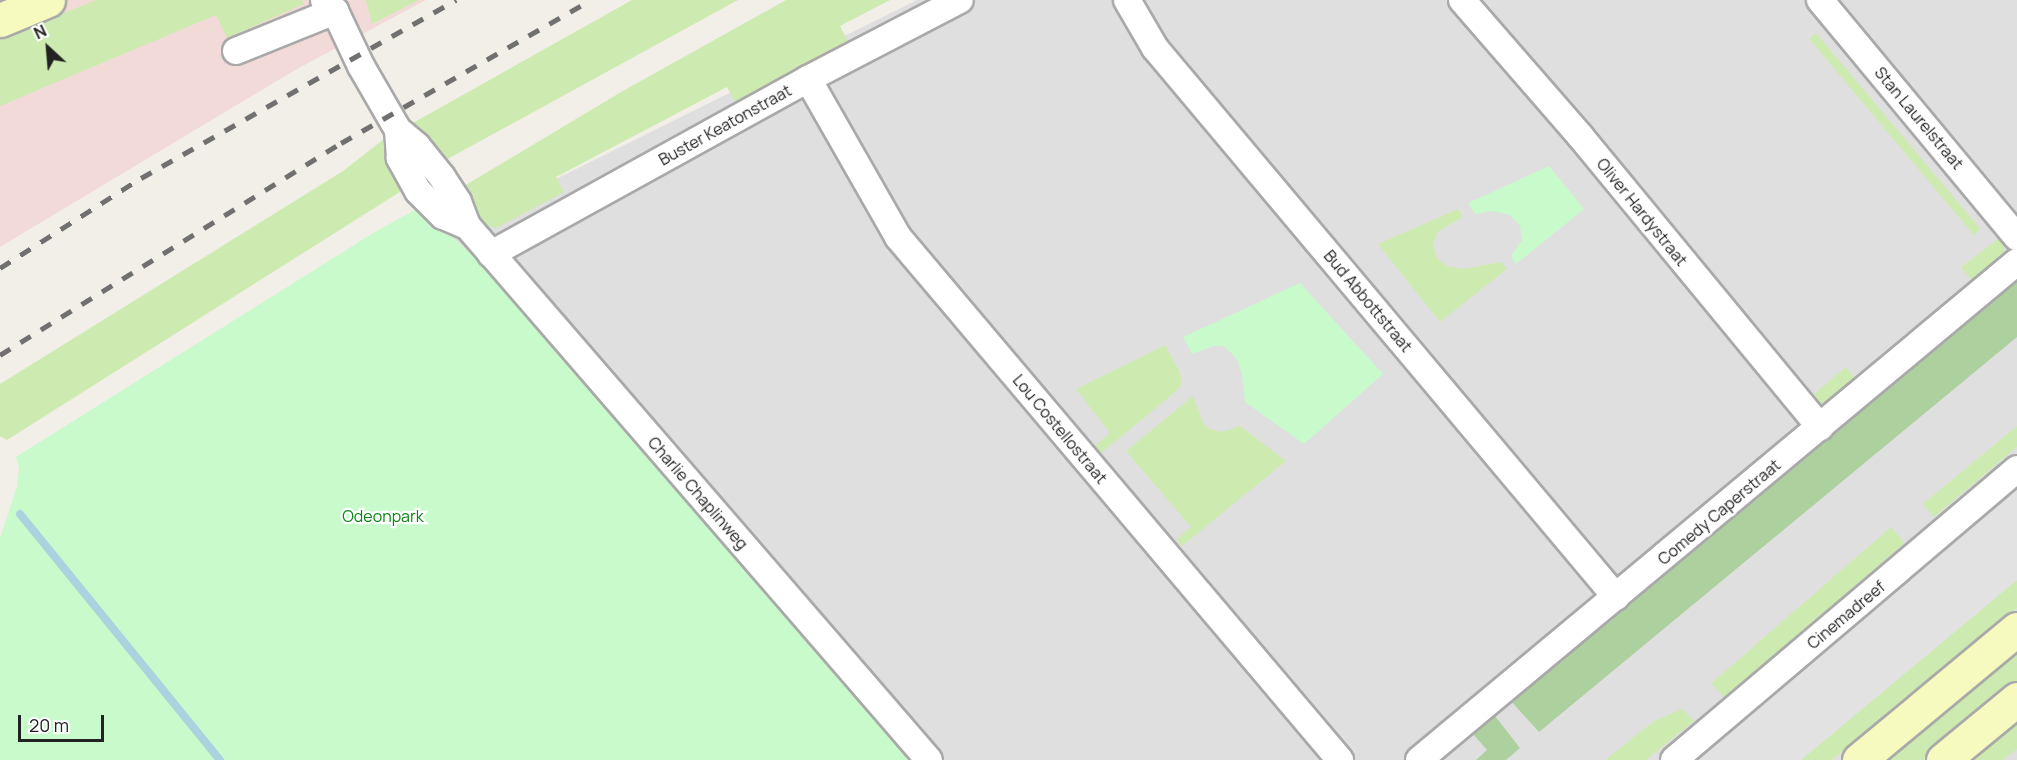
<!DOCTYPE html>
<html>
<head>
<meta charset="utf-8">
<style>
  body { margin:0 }
  #map { position:relative; width:2017px; height:760px; overflow:hidden; background:#f2efe9; font-family:Manrope,sans-serif }
  div>[style] { position:absolute }
  .residential>* { inset:0; background:#e0dfdf }
  .commercial>* { inset:0; background:#f2dad9 }
  .grass>* { inset:0; background:#cdebb0; transform-origin:0 0 }
  .forest>* { inset:0; background:#add19e }
  .park>* { inset:0; background:#c8facc }
  .parking>* { inset:0; background:#e2e2e2 }
  .stream>* { height:8px; margin:-4px; padding:0 4px; transform-origin:4px; border-radius:4px; background:#aad3df }
  .roads { filter:drop-shadow(2px 0 #a9a9a9) drop-shadow(-2px 0 #a9a9a9) drop-shadow(0 2px #a9a9a9) drop-shadow(0 -2px #a9a9a9) }
  .street>* { height:26px; margin:-13px; padding:0 13px; transform-origin:13px; border-radius:13px; background:#fff }
  .secondary>* { height:33px; margin:-16.5px; padding:0 16.5px; transform-origin:16.5px; border-radius:16.5px; background:#f7fabf }
  .rail>* { height:4.5px; margin-top:-2.25px; transform-origin:0; background:repeating-linear-gradient(90deg,#707070 0 12px,transparent 0 24px) }
  span { translate:-50% -50%; white-space:nowrap; text-align:center; line-height:1.15; -webkit-text-stroke:4.5px #fff; paint-order:stroke }
  .street-label { font-size:16px; color:#222 }
  .park-label { font-size:16px; color:#0c8416 }
  .north { position:absolute; left:18px; top:18px; width:60px; height:60px; -webkit-text-stroke:4px #fff; paint-order:stroke; rotate:334deg; font-size:16px; font-weight:700; line-height:24px; text-align:center; color:#222 }
  .north::after { content:''; display:block; margin:auto; width:21px; height:27px; background:#222; clip-path:polygon(50% 0,100% 100%,50% 72%,0 100%) }
  .scale { position:absolute; left:18px; top:715px; width:86px; height:27px; box-sizing:border-box; border:3px solid #222; border-top:0; padding-left:8px; font-size:18px; line-height:21px; white-space:nowrap; color:#222; -webkit-text-stroke:4px #fff; paint-order:stroke }
</style>
</head>
<body>
<div id="map">
  <div class="residential">
    <div style="clip-path:polygon(917px 0,2017px 0,2017px 760px,904px 760px,443px 235px)"></div>
  </div>
  <div class="commercial">
    <div style="clip-path:polygon(0 0,426px 0,297px 69px,0 247px)"></div>
  </div>
  <div class="grass">
    <div style="clip-path:polygon(96px 0,301px 0,304px 4px,227px 38px,216px 15px,0 106px,0 39px)"></div>
    <div style="clip-path:polygon(366px 0,419px 0,372px 24px)"></div>
    <div style="clip-path:polygon(632px 0,738px 0,444px 161px,411px 124px)"></div>
    <div style="clip-path:polygon(786px 0,890px 0,840px 26px,851px 48px,738px 107px,727px 87px,556px 177px,564px 192px,496px 228px,481px 224px,459px 189px,621px 92px)"></div>
    <div style="left:1816px;top:33px;width:256px;height:9px;rotate:50deg"></div>
    <div style="clip-path:polygon(384px 139px,403px 190px,7px 440px,0 436px,0 384px,343px 171px)"></div>
    <div style="clip-path:polygon(1458px 209px,1463px 217px,1437px 232px,1433px 246px,1437px 258px,1446px 266px,1464px 269px,1501px 262px,1507px 269px,1440px 322px,1378px 244px)"></div>
    <div style="clip-path:polygon(2002px 236px,2005px 254px,2000px 262px,1973px 282px,1961px 267px)"></div>
    <div style="clip-path:polygon(1165px 345px,1179px 370px,1182px 381px,1180px 388px,1100px 454px,1094px 446px,1110px 433px,1076px 389px)"></div>
    <div style="clip-path:polygon(1846px 367px,1855px 379px,1831px 401px,1824px 406px,1807px 400px)"></div>
    <div style="clip-path:polygon(1193px 396px,1203px 423px,1210px 429px,1221px 432px,1240px 426px,1286px 461px,1182px 546px,1176px 540px,1191px 527px,1126px 451px)"></div>
    <div style="clip-path:polygon(2017px 426px,2017px 447px,1934px 517px,1923px 504px)"></div>
    <div style="left:1891px;top:527px;width:21px;height:238px;rotate:49deg"></div>
    <div style="clip-path:polygon(2017px 580px,2017px 608px,1832px 760px,1801px 760px)"></div>
    <div style="clip-path:polygon(2017px 655px,2017px 681px,1923px 760px,1882px 760px,2007px 657px)"></div>
    <div style="clip-path:polygon(1682px 709px,1694px 721px,1646px 760px,1605px 760px,1654px 721px)"></div>
    <div style="clip-path:polygon(2017px 718px,2017px 749px,2003px 760px,1966px 760px)"></div>
  </div>
  <div class="forest">
    <div style="clip-path:polygon(2017px 274px,2017px 337px,1539px 732px,1510px 700px)"></div>
    <div style="clip-path:polygon(1495px 716px,1520px 748px,1506px 760px,1476px 760px,1487px 750px,1473px 734px)"></div>
  </div>
  <div class="park">
    <div style="clip-path:polygon(1549px 166px,1584px 209px,1516px 264px,1511px 256px,1522px 240px,1520px 226px,1510px 215px,1492px 211px,1475px 214px,1468px 203px)"></div>
    <div style="clip-path:polygon(419px 208px,499px 278px,919px 760px,0 760px,0 538px,17px 487px,19px 468px,16px 457px,378px 230px)"></div>
    <div style="clip-path:polygon(1300px 283px,1383px 374px,1304px 444px,1245px 402px,1242px 374px,1236px 358px,1224px 346px,1214px 346px,1192px 354px,1183px 337px)"></div>
  </div>
  <div class="parking">
    <div style="clip-path:polygon(2017px 487px,2017px 580px,1801px 760px,1690px 760px)"></div>
  </div>
  <div class="stream">
    <div style="left:20px;top:514px;width:317px;rotate:50.9deg"></div>
  </div>
  <div class="roads">
    <div class="street">
      <div style="left:324px;top:0;width:16px;rotate:45deg"></div>
      <div style="left:335px;top:11px;width:61px;rotate:64.7deg"></div>
      <div style="left:361px;top:66px;width:74px;rotate:60deg"></div>
      <div style="left:1127px;top:0;width:56px;rotate:59.7deg"></div>
      <div style="left:1155px;top:48px;width:717px;rotate:49.98deg"></div>
      <div style="left:1462px;top:0;width:181px;rotate:49deg"></div>
      <div style="left:1581px;top:137px;width:376px;rotate:50.5deg"></div>
      <div style="left:1820px;top:0;width:308px;rotate:50.3deg"></div>
      <div style="left:236px;top:51px;width:107px;rotate:-22deg"></div>
      <div style="left:808px;top:79px;width:182px;rotate:60.3deg"></div>
      <div style="left:898px;top:237px;width:685px;rotate:49.8deg"></div>
      <div style="left:398px;top:130px;width:25px;rotate:40deg"></div>
      <div style="left:417px;top:146px;width:40px;rotate:51deg"></div>
      <div style="left:442px;top:177px;width:30px;rotate:57deg"></div>
      <div style="left:458px;top:202px;width:26px;rotate:69deg"></div>
      <div style="left:467px;top:226px;width:26px;rotate:-157deg"></div>
      <div style="left:443px;top:216px;width:35px;rotate:-135deg"></div>
      <div style="left:418px;top:191px;width:38px;rotate:-119deg"></div>
      <div style="left:400px;top:158px;width:28px;rotate:-94deg"></div>
      <div style="left:464px;top:222px;width:711px;rotate:49.16deg"></div>
      <div style="left:491px;top:254px;width:362px;rotate:-28.9deg"></div>
      <div style="left:808px;top:79px;width:171px;rotate:-27.5deg"></div>
      <div style="left:1419px;top:760px;width:778px;rotate:-39.79deg"></div>
      <div style="left:1674px;top:760px;width:450px;rotate:-40.3deg"></div>
    </div>
    <div class="secondary">
      <div style="left:0;top:20px;width:52px;rotate:-22.6deg"></div>
      <div style="left:1859px;top:760px;width:205px;rotate:-39.7deg"></div>
      <div style="left:1943px;top:760px;width:96px;rotate:-39.5deg"></div>
    </div>
  </div>
  <div class="rail">
    <div style="left:0;top:268px;width:167px;rotate:-32.6deg"></div>
    <div style="left:141px;top:178px;width:362px;rotate:-29.5deg"></div>
    <div style="left:0;top:355px;width:402px;rotate:-31.9deg"></div>
    <div style="left:341px;top:143px;width:288px;rotate:-29.8deg"></div>
  </div>
  <div class="street-label">
    <span style="left:1919px;top:118px;rotate:50deg">Stan Laurelstraat</span>
    <span style="left:725px;top:125px;rotate:-29deg">Buster Keatonstraat</span>
    <span style="left:1642px;top:212px;rotate:51deg">Oliver Hardystraat</span>
    <span style="left:1368px;top:301px;rotate:50deg">Bud Abbottstraat</span>
    <span style="left:1060px;top:429px;rotate:50deg">Lou Costellostraat</span>
    <span style="left:698px;top:493px;rotate:49deg">Charlie Chaplinweg</span>
    <span style="left:1719px;top:512px;rotate:-40deg">Comedy Caperstraat</span>
    <span style="left:1846px;top:615px;rotate:-40deg">Cinemadreef</span>
  </div>
  <div class="park-label">
    <span style="left:383px;top:516px">Odeonpark</span>
  </div>
  <div class="north">N</div>
  <div class="scale">20 m</div>
</div>
</body>
</html>
